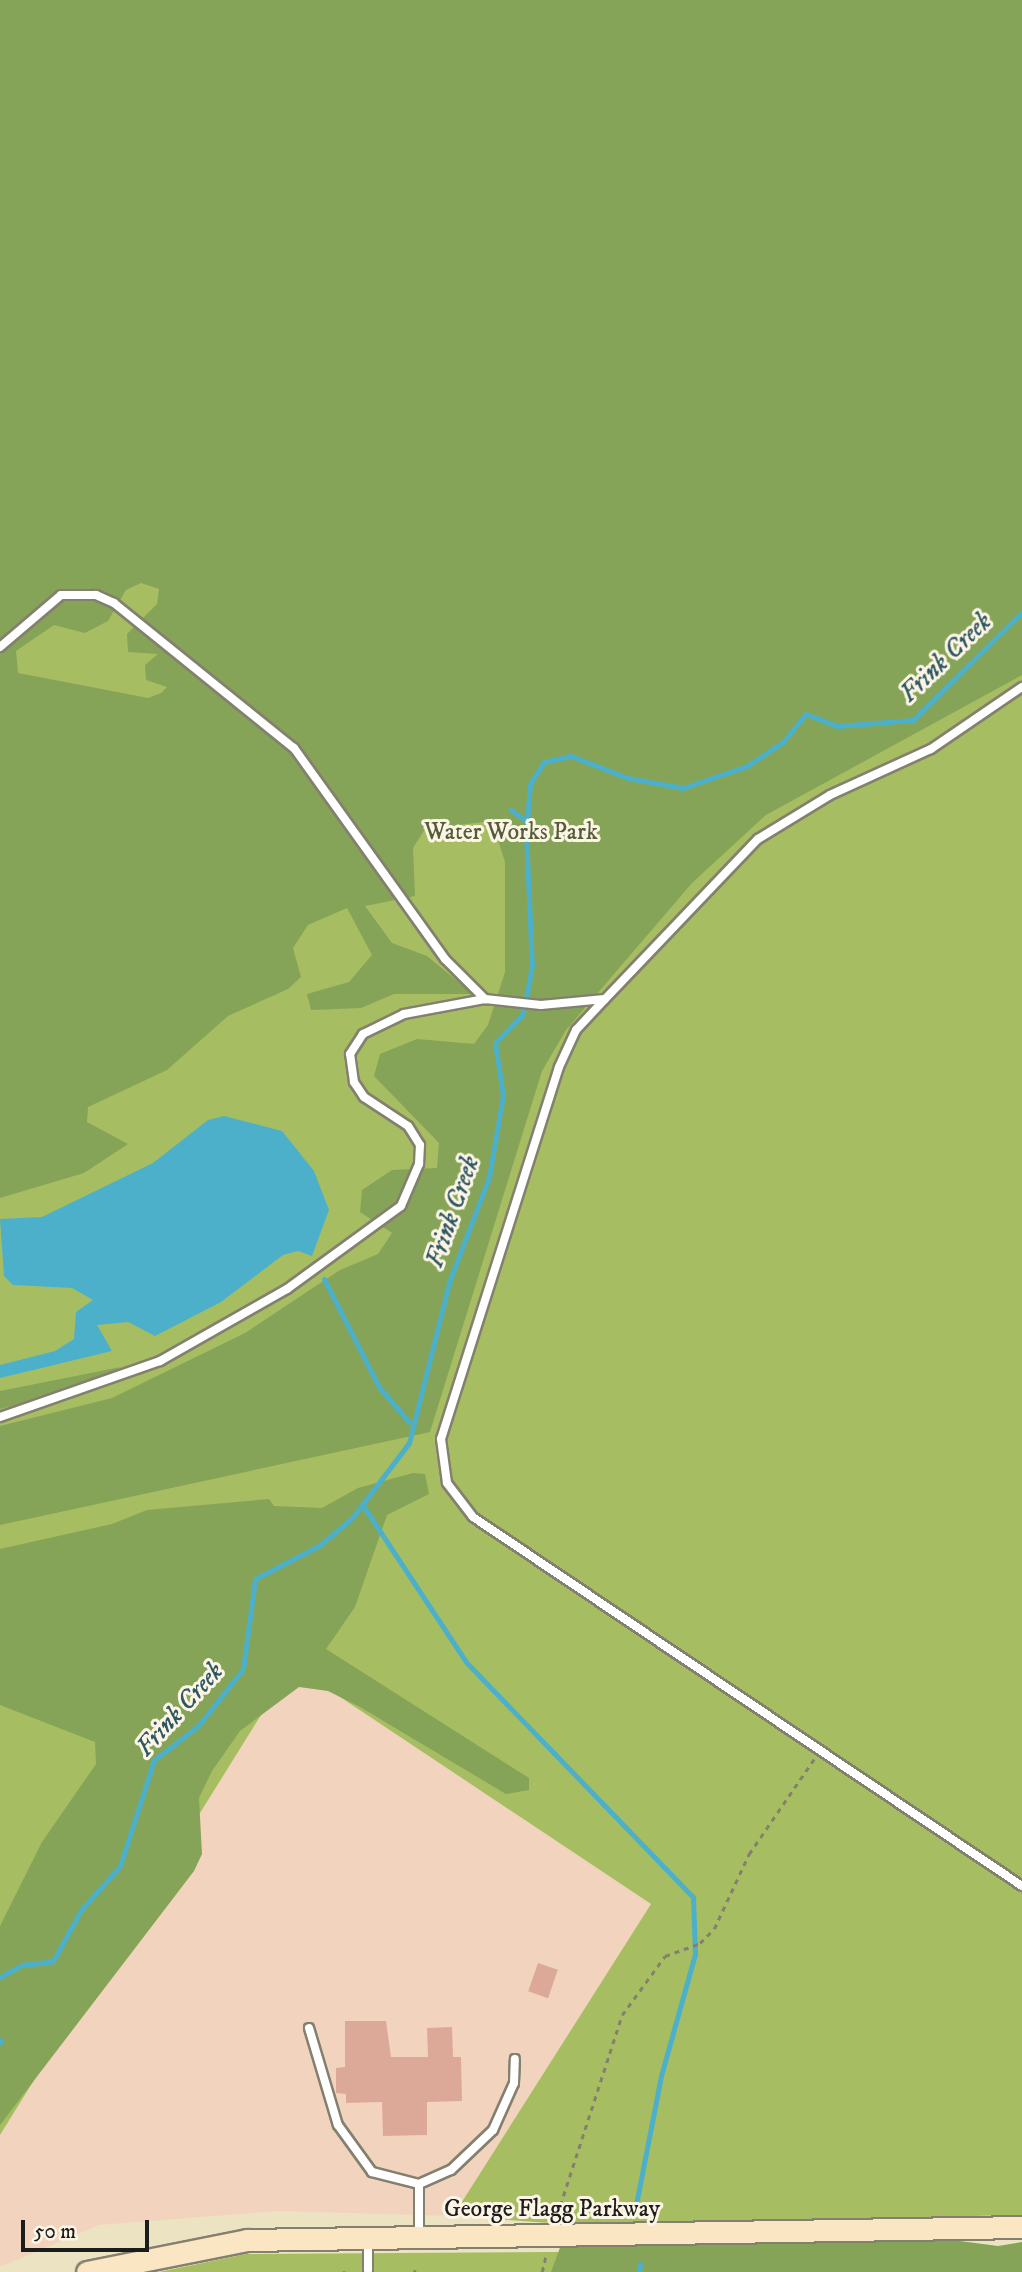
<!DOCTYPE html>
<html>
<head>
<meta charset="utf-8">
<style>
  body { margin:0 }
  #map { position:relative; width:1022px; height:2272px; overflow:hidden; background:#ece3c2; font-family:"IM FELL DW Pica",serif }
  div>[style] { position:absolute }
  .built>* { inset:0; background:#f2d4be }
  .green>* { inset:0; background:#a7bd61 }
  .forest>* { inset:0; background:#85a457 }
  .water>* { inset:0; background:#4cb0cb }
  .stream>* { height:5px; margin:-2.5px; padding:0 2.5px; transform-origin:2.5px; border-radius:2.5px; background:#4cb0cb }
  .building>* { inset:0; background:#dca998; transform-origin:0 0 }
  .path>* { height:2.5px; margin-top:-1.25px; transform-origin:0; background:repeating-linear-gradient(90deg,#84806f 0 5px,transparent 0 10px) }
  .roads { filter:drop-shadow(2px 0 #84806f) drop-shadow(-2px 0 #84806f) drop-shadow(0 2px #84806f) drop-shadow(0 -2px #84806f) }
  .lane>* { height:8px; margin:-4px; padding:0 4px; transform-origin:4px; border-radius:4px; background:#fff }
  .secondary>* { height:21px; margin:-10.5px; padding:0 10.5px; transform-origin:10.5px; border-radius:10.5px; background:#fbe6c4 }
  span { translate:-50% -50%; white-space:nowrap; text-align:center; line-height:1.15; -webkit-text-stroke:6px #fcf5e5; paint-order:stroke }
  .park-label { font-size:24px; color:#545c38 }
  .street-label { font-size:24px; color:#1c1c1c }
  .water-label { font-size:26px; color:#2f5762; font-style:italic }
  .scale { position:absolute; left:21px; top:2220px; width:128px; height:32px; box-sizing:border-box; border:4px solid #1c1c1c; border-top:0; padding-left:9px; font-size:21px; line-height:24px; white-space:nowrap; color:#1c1c1c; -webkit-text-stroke:5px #fcf5e5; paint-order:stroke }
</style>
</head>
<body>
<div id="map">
  <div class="built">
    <div style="clip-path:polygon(292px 1665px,651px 1904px,453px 2216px,278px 2211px,99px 2225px,0 2267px,0 2135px)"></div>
  </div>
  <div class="green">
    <div style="clip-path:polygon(0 0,1022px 0,1022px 2215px,578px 2225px,453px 2216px,651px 1904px,292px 1665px,0 2135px)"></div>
    <div style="clip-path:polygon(1022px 2249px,1022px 2272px,159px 2272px,246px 2254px)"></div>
  </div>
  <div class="forest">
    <div style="clip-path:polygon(evenodd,0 0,1022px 0,1022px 675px,766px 815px,692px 883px,566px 1030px,542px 1071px,430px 1432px,0 1525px,0 1426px,112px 1398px,245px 1333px,340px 1270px,378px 1254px,392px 1233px,360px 1212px,362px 1190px,392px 1170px,437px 1168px,439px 1143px,374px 1076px,380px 1054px,417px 1039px,474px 1044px,488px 1025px,505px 972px,505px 862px,492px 821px,425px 829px,413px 848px,415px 896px,365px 906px,392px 943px,427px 956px,473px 994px,394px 994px,361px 1008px,311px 1010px,307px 994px,349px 982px,372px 955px,347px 908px,308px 925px,293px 948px,301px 977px,288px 989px,228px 1016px,167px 1070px,88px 1107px,87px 1122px,128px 1144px,84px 1173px,0 1198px,0 0,141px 583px,159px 589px,157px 604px,127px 634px,128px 652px,158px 654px,145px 665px,146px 680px,167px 687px,161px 693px,148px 698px,18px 673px,16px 651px,54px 625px,85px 633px,108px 621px,126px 590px,141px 583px)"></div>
    <div style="clip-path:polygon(121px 1367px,82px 1388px,0 1409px,0 1391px)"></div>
    <div style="clip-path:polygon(413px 1473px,425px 1474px,429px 1494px,387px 1515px,355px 1607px,326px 1649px,529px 1778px,529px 1790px,506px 1794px,360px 1707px,328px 1691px,299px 1687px,240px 1731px,212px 1771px,199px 1798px,202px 1854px,194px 1871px,0 2125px,0 1926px,42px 1842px,96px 1764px,95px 1742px,0 1705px,0 1549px,112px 1524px,147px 1510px,269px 1499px,274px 1506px,322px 1508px,358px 1488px)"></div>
    <div style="clip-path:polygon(945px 2239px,998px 2246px,1022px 2242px,1022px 2272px,551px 2272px,561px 2245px)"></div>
  </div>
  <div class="water">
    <div style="clip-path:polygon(224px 1116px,282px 1131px,314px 1171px,329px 1210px,312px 1256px,298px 1251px,283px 1255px,221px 1302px,155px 1336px,128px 1322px,97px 1325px,112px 1351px,0 1378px,0 1365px,55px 1351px,74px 1339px,76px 1312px,93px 1300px,72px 1288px,13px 1285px,4px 1276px,0 1219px,42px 1217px,153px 1163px,208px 1120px)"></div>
  </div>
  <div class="stream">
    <div style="left:511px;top:810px;width:21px;rotate:35deg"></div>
    <div style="left:324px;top:1279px;width:121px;rotate:63deg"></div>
    <div style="left:379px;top:1387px;width:46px;rotate:49.4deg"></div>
    <div style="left:362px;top:1504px;width:189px;rotate:56.6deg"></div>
    <div style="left:466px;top:1662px;width:327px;rotate:46deg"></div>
    <div style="left:693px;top:1897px;width:57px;rotate:88deg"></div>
    <div style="left:695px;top:1954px;width:127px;rotate:105.6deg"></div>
    <div style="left:661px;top:2076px;width:136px;rotate:101deg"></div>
    <div style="left:0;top:1977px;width:25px;rotate:-29deg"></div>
    <div style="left:22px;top:1965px;width:31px;rotate:-7deg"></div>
    <div style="left:53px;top:1961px;width:58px;rotate:-61.2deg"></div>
    <div style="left:81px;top:1910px;width:59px;rotate:-48.4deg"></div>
    <div style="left:120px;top:1866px;width:111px;rotate:-72.2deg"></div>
    <div style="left:154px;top:1760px;width:56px;rotate:-37.7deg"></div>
    <div style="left:198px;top:1726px;width:73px;rotate:-51.7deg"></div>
    <div style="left:243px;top:1669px;width:91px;rotate:-82.4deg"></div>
    <div style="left:255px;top:1579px;width:73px;rotate:-27.6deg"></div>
    <div style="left:320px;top:1545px;width:42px;rotate:-40.2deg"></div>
    <div style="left:352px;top:1518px;width:94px;rotate:-52.8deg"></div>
    <div style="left:409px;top:1443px;width:166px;rotate:-76deg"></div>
    <div style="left:449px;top:1282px;width:112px;rotate:-69.1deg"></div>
    <div style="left:489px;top:1177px;width:83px;rotate:-80.3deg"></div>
    <div style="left:503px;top:1095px;width:53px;rotate:-98.7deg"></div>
    <div style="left:495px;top:1043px;width:39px;rotate:-46deg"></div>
    <div style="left:522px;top:1015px;width:23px;rotate:-77deg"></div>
    <div style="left:527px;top:993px;width:27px;rotate:-80deg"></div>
    <div style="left:532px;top:966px;width:134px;rotate:-92.6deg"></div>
    <div style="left:526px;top:832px;width:48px;rotate:-85.2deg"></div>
    <div style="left:530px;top:784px;width:26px;rotate:-58deg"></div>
    <div style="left:544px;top:762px;width:28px;rotate:-13deg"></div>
    <div style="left:571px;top:756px;width:61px;rotate:21.1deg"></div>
    <div style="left:628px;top:778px;width:56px;rotate:10.3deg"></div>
    <div style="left:683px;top:788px;width:68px;rotate:-19deg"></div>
    <div style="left:747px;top:766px;width:43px;rotate:-33.7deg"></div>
    <div style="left:783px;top:742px;width:36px;rotate:-51deg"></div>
    <div style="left:806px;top:714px;width:33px;rotate:21deg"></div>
    <div style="left:837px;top:726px;width:76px;rotate:-4.5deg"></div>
    <div style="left:913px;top:720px;width:153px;rotate:-44.7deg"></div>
    <div style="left:0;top:2040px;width:3px;rotate:90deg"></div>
    <div style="left:639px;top:2272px;width:8px;rotate:-83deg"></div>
  </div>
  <div class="building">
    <div style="left:538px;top:1963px;width:21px;height:30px;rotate:19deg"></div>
    <div style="clip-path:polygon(345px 2021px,386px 2021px,391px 2057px,428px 2057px,427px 2028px,452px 2027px,453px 2057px,461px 2057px,462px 2101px,427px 2102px,427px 2135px,383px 2136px,382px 2102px,346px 2103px,346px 2094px,336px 2093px,336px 2068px,345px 2067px)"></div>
  </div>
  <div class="path">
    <div style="left:557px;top:2215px;width:210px;rotate:-72deg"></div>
    <div style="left:622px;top:2015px;width:73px;rotate:-53.9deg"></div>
    <div style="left:665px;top:1956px;width:37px;rotate:-20deg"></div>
    <div style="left:700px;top:1943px;width:20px;rotate:-45deg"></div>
    <div style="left:714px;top:1929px;width:83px;rotate:-65deg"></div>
    <div style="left:749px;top:1854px;width:115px;rotate:-55.6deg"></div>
    <div style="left:415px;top:2270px;width:2px;rotate:90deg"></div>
    <div style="left:344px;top:2272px;width:1px;rotate:-90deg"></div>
    <div style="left:542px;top:2272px;width:17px;rotate:-77deg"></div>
  </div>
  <div class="roads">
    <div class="lane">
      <div style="left:0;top:647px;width:80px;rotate:-40.4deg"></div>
      <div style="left:61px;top:595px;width:35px"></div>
      <div style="left:96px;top:595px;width:20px;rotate:24deg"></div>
      <div style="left:114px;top:603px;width:231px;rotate:38.9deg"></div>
      <div style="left:294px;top:748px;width:259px;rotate:54.4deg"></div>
      <div style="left:445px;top:959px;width:57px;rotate:45deg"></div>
      <div style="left:605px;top:999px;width:42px;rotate:133.1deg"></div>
      <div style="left:576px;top:1030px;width:41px;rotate:114.7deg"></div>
      <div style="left:559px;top:1067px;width:390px;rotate:107.6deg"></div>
      <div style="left:441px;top:1439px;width:44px;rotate:82.2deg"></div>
      <div style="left:447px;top:1483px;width:43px;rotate:52.6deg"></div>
      <div style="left:473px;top:1517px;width:661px;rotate:33.91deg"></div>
      <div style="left:0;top:1417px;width:170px;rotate:-19.3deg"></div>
      <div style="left:160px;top:1361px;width:146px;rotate:-29.6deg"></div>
      <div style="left:287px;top:1289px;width:141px;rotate:-36.1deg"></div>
      <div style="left:401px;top:1206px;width:46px;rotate:-66.8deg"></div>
      <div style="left:419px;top:1164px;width:19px;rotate:-87deg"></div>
      <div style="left:420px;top:1145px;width:22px;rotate:-122deg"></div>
      <div style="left:408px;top:1126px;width:53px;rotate:-146.6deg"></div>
      <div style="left:364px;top:1097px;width:18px;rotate:-124deg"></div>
      <div style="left:354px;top:1082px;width:28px;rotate:-98deg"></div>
      <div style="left:350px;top:1054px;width:24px;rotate:-57deg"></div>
      <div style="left:363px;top:1034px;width:46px;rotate:-26deg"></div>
      <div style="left:404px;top:1014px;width:82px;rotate:-10.5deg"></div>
      <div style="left:485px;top:999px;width:56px;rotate:6.1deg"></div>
      <div style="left:541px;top:1005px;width:64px;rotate:-5.4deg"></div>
      <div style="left:605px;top:999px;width:221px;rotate:-46.3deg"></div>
      <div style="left:758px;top:839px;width:84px;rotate:-31.4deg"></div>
      <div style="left:830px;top:795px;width:111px;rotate:-24.5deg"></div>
      <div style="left:931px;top:749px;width:110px;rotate:-34.3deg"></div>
      <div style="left:309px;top:2028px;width:101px;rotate:73.4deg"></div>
      <div style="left:338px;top:2125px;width:58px;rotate:54.1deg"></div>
      <div style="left:372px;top:2172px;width:49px;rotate:14.3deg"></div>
      <div style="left:419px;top:2184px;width:53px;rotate:90deg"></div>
      <div style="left:419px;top:2184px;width:35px;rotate:-24deg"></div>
      <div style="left:451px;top:2170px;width:58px;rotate:-43.6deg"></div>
      <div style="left:493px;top:2130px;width:51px;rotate:-65.9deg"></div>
      <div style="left:514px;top:2083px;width:24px;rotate:-88deg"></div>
      <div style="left:368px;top:2270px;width:30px;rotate:-90deg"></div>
    </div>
    <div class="secondary">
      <div style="left:87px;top:2272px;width:163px;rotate:-11.3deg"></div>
      <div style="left:247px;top:2240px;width:775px;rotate:-0.96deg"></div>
    </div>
  </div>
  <div class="park-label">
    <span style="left:511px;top:833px">Water Works Park</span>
  </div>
  <div class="street-label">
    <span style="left:552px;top:2210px">George Flagg Parkway</span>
  </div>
  <div class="water-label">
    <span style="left:946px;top:658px;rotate:-44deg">Frink Creek</span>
    <span style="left:453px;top:1212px;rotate:-71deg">Frink Creek</span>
    <span style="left:180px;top:1710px;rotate:-48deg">Frink Creek</span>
  </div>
  <div class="scale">50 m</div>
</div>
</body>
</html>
